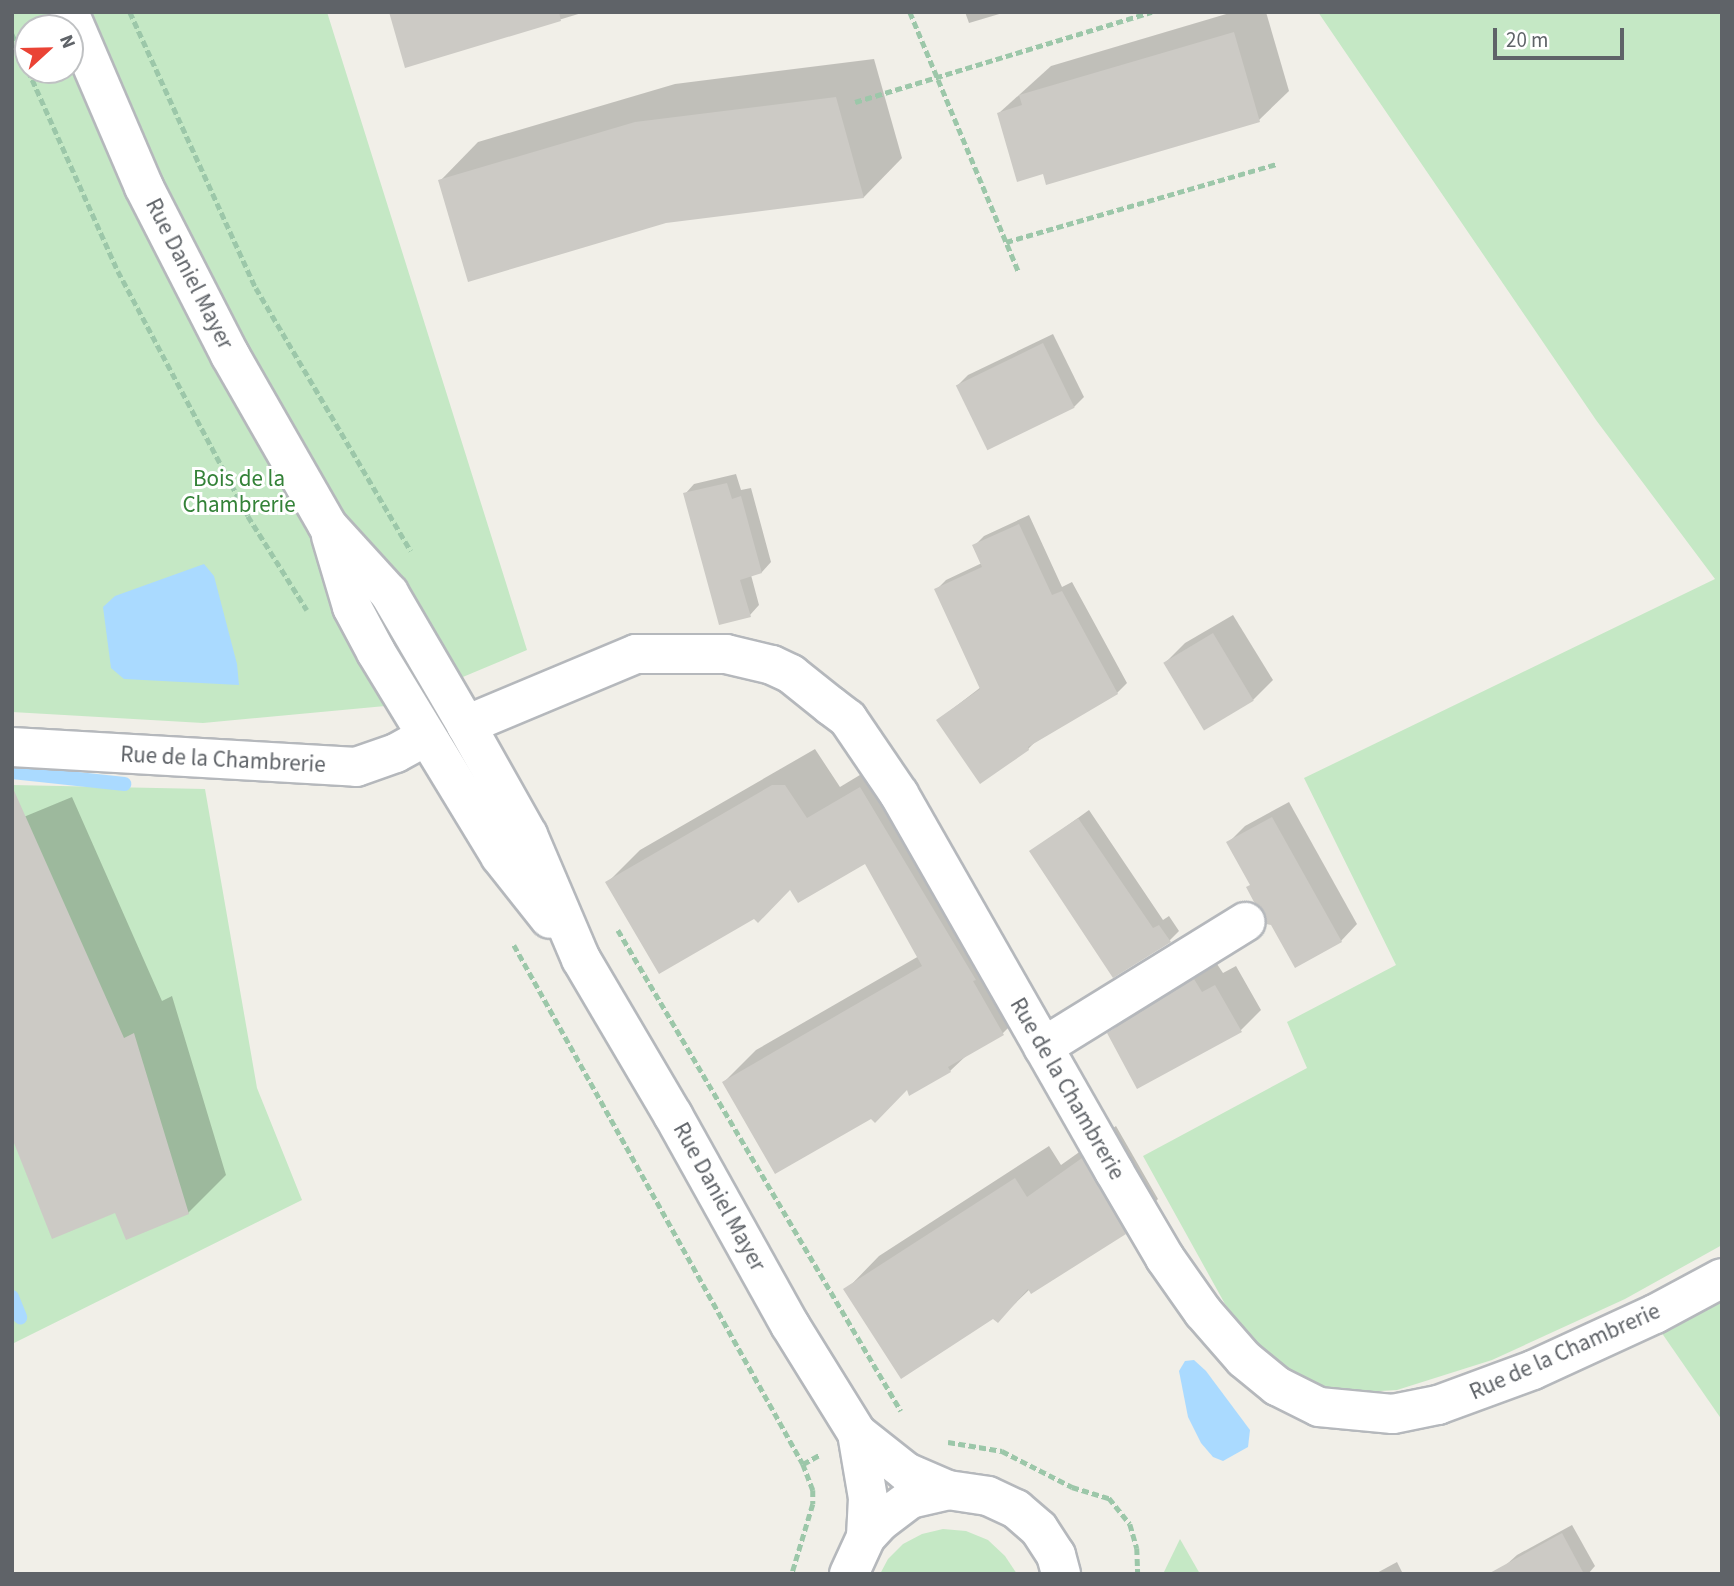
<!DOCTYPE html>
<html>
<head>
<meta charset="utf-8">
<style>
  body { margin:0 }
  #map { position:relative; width:1734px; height:1586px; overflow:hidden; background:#f1efe8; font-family:"Source Sans 3",sans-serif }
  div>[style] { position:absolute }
  .green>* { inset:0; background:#c5e8c5 }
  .water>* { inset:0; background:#aadaff }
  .shadow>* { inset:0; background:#0003 }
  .stream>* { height:14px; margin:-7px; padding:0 7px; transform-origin:7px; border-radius:7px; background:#aadaff }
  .building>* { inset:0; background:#cccac5; transform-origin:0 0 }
  .path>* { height:4.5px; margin-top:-2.25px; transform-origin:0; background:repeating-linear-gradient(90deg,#9cc7a9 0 7px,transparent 0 10.5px) }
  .roads { filter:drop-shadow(2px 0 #b5b8bc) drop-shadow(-2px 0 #b5b8bc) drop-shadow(0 2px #b5b8bc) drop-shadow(0 -2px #b5b8bc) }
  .minor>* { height:38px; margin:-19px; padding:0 19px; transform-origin:19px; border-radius:19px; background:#fff }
  .secondary>* { height:38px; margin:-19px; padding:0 19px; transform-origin:19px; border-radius:19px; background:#fff }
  span { translate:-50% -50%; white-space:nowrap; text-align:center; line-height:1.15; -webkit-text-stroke:6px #fff; paint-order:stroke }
  .street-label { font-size:23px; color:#5f6368 }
  .park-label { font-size:23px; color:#348238 }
  .frame { position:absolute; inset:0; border:14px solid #5f6368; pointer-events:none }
  .north { position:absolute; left:14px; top:14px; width:70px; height:70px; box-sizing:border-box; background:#fff; border:2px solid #bfc1c3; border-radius:50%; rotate:68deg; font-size:19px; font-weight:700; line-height:28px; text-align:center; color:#5f6368 }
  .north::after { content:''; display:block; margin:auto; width:24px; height:32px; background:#ea4335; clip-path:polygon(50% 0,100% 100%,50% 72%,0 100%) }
  .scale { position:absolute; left:1493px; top:28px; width:131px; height:32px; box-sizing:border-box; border:4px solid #5f6368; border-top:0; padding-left:9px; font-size:21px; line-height:24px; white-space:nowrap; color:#5f6368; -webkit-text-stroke:5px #fff; paint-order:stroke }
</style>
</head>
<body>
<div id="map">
  <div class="green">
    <div style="clip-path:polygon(evenodd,12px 12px,327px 12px,527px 650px,396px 705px,203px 723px,12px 712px,12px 12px,28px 28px,70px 28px,70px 70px,28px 70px,28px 28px)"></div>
    <div style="clip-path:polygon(1318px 12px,1722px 12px,1722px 1245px,1625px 1299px,1492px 1360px,1397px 1390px,1364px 1392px,1325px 1389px,1291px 1376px,1266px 1357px,1225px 1304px,1143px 1156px,1307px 1068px,1287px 1022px,1396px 965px,1304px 778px,1715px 579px,1596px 420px)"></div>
    <div style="clip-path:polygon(12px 785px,205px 789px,257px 1088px,302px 1200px,12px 1344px)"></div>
    <div style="clip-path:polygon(1722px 1295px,1722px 1420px,1659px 1329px)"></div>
    <div style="clip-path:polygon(943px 1529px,966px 1531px,988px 1540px,1005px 1556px,1017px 1574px,880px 1574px,888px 1559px,903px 1544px,922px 1534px)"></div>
    <div style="clip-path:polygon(1180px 1539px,1200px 1574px,1163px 1574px)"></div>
  </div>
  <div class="water">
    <div style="clip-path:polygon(204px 564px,214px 576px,237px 664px,239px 685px,124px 679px,111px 668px,103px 607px,115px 596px)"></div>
    <div style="clip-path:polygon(1194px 1360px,1206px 1371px,1250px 1430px,1248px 1447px,1223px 1461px,1213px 1457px,1201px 1443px,1188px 1417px,1179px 1371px,1185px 1361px)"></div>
  </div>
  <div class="shadow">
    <div style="clip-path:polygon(391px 12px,585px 12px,406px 66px)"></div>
    <div style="clip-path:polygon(965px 12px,1006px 12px,969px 23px)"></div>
    <div style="clip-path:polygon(1233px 12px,1266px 12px,1289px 91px,1259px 120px,1044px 172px,999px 113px,1051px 66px)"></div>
    <div style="clip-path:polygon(874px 59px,902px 158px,864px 197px,440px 181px,478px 142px,675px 84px)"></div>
    <div style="clip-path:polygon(1053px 334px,1084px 397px,1074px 407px,958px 385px,968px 375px)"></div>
    <div style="clip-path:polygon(736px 474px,741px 490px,751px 488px,771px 562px,762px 572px,751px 575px,759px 605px,750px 615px,685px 494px,694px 484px)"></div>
    <div style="clip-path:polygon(1029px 515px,1062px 587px,1072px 582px,1127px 683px,1117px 693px,1037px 740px,1028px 749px,938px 720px,981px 687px,936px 590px,946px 580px,982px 563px,974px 546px,984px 536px)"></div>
    <div style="clip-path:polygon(1233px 615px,1273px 680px,1253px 700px,1165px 663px,1185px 643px)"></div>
    <div style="clip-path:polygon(815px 749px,840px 787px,893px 755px,1035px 1001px,1003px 1033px,968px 1054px,950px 1071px,910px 1093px,907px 1088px,724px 1082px,756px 1050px,919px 956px,865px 862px,790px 888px,754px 916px,608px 882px,640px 850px)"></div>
    <div style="clip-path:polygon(72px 797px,162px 1001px,172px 996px,226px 1175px,188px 1213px,14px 821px)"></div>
    <div style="clip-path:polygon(1289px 802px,1357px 924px,1341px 941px,1266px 910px,1228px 843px,1245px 826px)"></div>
    <div style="clip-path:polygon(1089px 810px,1163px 920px,1169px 916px,1179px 931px,1169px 941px,1031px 852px)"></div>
    <div style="clip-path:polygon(1215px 961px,1223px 973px,1236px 966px,1261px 1010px,1241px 1030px,1109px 1034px,1129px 1014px)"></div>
    <div style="clip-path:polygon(1116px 1126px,1158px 1199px,1124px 1233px,1030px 1289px,998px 1320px,993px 1317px,846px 1290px,879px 1256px,1049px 1146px,1061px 1165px)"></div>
    <div style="clip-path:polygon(1572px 1525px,1595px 1566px,1588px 1574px,1512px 1574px,1507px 1564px,1517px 1555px)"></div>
    <div style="clip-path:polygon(1397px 1562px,1403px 1574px,1375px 1574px)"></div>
  </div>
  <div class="stream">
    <div style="left:12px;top:772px;width:113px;rotate:6.1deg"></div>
    <div style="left:12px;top:1297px;width:22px;rotate:68deg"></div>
  </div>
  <div class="building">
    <div style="clip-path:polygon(389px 12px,559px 12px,561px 21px,405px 68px)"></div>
    <div style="clip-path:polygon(1234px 32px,1260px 122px,1046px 185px,1043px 174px,1017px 182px,997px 113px,1022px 105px,1019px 95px)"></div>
    <div style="clip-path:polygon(836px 97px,864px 198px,666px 223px,468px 282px,438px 180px,635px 122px)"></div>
    <div style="left:1043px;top:343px;width:72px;height:97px;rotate:64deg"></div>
    <div style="clip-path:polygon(727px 483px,732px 499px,741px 496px,762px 573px,740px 580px,751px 617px,719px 625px,683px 493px)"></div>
    <div style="clip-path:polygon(1019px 524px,1052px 595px,1062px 591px,1118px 694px,1028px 747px,1029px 750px,980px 784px,936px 720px,980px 689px,934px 589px,982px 567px,972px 545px)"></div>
    <div style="left:1213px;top:633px;width:79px;height:58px;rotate:59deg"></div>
    <div style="clip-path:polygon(772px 785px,785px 785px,807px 818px,860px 787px,976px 980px,973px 981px,1004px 1035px,948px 1067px,951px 1072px,909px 1096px,907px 1090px,875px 1123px,871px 1119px,775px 1174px,722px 1082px,922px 966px,865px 864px,798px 903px,790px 890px,758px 923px,754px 919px,659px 974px,605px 882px)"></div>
    <div style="clip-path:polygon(12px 786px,124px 1038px,134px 1033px,189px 1214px,126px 1240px,115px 1213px,52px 1239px,12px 1138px)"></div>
    <div style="clip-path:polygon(1272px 817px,1342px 942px,1295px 968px,1271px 925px,1266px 924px,1264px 911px,1254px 902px,1246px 887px,1250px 885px,1226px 842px)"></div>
    <div style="clip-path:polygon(1078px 818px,1153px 928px,1159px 925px,1171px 942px,1113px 978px,1029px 851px)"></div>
    <div style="clip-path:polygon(1194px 979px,1202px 992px,1215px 985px,1242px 1032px,1137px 1089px,1107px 1033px)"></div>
    <div style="clip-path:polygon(1082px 1158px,1126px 1234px,1031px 1294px,1028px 1289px,998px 1323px,993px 1319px,901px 1379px,843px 1289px,1015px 1178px,1027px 1197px)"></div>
    <div style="clip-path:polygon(1562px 1533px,1584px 1574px,1488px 1574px)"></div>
  </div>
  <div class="path">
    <div style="left:130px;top:12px;width:303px;rotate:65.5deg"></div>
    <div style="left:256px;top:288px;width:305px;rotate:59.5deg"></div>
    <div style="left:910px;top:12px;width:283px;rotate:67.3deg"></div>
    <div style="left:12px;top:34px;width:38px;rotate:65deg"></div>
    <div style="left:28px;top:70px;width:220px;rotate:65.9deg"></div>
    <div style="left:118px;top:271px;width:277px;rotate:62deg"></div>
    <div style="left:248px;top:516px;width:111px;rotate:57.9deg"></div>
    <div style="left:855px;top:102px;width:310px;rotate:-16.9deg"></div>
    <div style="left:1006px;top:242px;width:281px;rotate:-16.1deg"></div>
    <div style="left:618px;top:930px;width:558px;rotate:59.53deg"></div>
    <div style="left:514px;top:945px;width:594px;rotate:60.89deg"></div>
    <div style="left:803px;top:1464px;width:28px;rotate:69deg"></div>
    <div style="left:813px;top:1490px;width:14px;rotate:90deg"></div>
    <div style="left:813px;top:1504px;width:73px;rotate:106.7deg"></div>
    <div style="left:948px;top:1442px;width:55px;rotate:9.5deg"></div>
    <div style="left:1002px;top:1451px;width:79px;rotate:27.2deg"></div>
    <div style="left:1072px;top:1487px;width:39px;rotate:17deg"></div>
    <div style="left:1109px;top:1498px;width:33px;rotate:51deg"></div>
    <div style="left:1130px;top:1524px;width:25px;rotate:74deg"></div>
    <div style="left:1137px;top:1548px;width:26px;rotate:88deg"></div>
    <div style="left:803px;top:1464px;width:18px;rotate:-29deg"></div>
  </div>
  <div class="roads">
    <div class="minor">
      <div style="left:466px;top:725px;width:184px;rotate:-22.7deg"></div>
      <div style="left:636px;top:654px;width:90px"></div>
      <div style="left:726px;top:654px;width:47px;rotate:13.4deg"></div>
      <div style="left:772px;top:665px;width:21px;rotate:25deg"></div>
      <div style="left:791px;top:674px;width:51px;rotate:38.7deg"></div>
      <div style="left:831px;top:706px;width:21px;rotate:37deg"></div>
      <div style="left:848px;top:719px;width:91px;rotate:55.8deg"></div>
      <div style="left:899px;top:794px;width:434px;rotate:60.3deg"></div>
      <div style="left:1114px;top:1171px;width:101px;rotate:59.6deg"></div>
      <div style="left:1165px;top:1258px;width:66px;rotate:54.9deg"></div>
      <div style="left:1203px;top:1312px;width:62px;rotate:48.9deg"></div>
      <div style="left:1244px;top:1359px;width:43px;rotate:39.3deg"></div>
      <div style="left:1277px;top:1386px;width:47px;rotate:26.6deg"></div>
      <div style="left:1319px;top:1407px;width:74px;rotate:5.4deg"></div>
      <div style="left:1393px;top:1414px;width:46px;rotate:-11.3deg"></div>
      <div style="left:1438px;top:1405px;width:101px;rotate:-20.2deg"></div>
      <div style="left:1533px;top:1370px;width:134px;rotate:-24.7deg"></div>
      <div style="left:1655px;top:1314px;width:76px;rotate:-28.2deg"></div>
      <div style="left:12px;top:747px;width:345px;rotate:3.3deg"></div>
      <div style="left:356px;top:767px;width:42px;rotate:-19.3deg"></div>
      <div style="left:396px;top:753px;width:35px;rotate:-29deg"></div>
      <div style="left:1043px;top:1047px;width:238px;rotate:-31.7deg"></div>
    </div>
    <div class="secondary">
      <div style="left:69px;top:12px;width:190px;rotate:66.8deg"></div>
      <div style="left:144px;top:187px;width:189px;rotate:62.9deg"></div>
      <div style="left:230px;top:355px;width:197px;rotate:60.2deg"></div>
      <div style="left:328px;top:526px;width:91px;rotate:47.7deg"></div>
      <div style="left:389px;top:593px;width:153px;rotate:59.7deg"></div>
      <div style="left:466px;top:725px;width:126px;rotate:60.6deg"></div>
      <div style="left:528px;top:835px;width:135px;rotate:66.9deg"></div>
      <div style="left:581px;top:959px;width:181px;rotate:59.5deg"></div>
      <div style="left:673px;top:1115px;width:240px;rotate:60.9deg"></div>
      <div style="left:790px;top:1325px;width:127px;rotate:58.2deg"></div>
      <div style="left:857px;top:1433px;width:63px;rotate:38.5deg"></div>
      <div style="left:906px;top:1472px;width:46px;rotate:23.2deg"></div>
      <div style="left:331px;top:536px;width:74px;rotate:73.5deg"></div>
      <div style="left:352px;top:607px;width:51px;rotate:61.9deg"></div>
      <div style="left:376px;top:652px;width:239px;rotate:58.7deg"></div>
      <div style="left:500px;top:856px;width:80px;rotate:51.6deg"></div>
      <div style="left:857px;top:1433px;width:66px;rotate:80.4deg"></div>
      <div style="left:868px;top:1498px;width:39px;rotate:93deg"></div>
      <div style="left:849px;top:1574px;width:41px;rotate:-65.3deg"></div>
      <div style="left:866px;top:1537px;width:22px;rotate:-47deg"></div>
      <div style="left:881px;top:1521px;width:36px;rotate:-37deg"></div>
      <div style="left:910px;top:1499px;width:39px;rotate:-13deg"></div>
      <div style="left:948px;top:1490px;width:40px;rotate:8.5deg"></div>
      <div style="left:988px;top:1496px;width:31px;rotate:25deg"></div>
      <div style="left:1016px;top:1509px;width:30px;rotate:41deg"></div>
      <div style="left:1039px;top:1529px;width:31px;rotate:57deg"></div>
      <div style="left:1056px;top:1555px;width:20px;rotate:75deg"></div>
    </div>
  </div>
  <div class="street-label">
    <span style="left:189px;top:274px;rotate:63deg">Rue Daniel Mayer</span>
    <span style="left:223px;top:760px;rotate:3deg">Rue de la Chambrerie</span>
    <span style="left:1067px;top:1089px;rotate:60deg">Rue de la Chambrerie</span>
    <span style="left:719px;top:1197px;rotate:61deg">Rue Daniel Mayer</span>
    <span style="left:1565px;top:1352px;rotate:-24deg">Rue de la Chambrerie</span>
  </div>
  <div class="park-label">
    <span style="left:239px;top:492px">Bois de la<br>Chambrerie</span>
  </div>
  <div class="frame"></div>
  <div class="north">N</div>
  <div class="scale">20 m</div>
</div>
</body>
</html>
